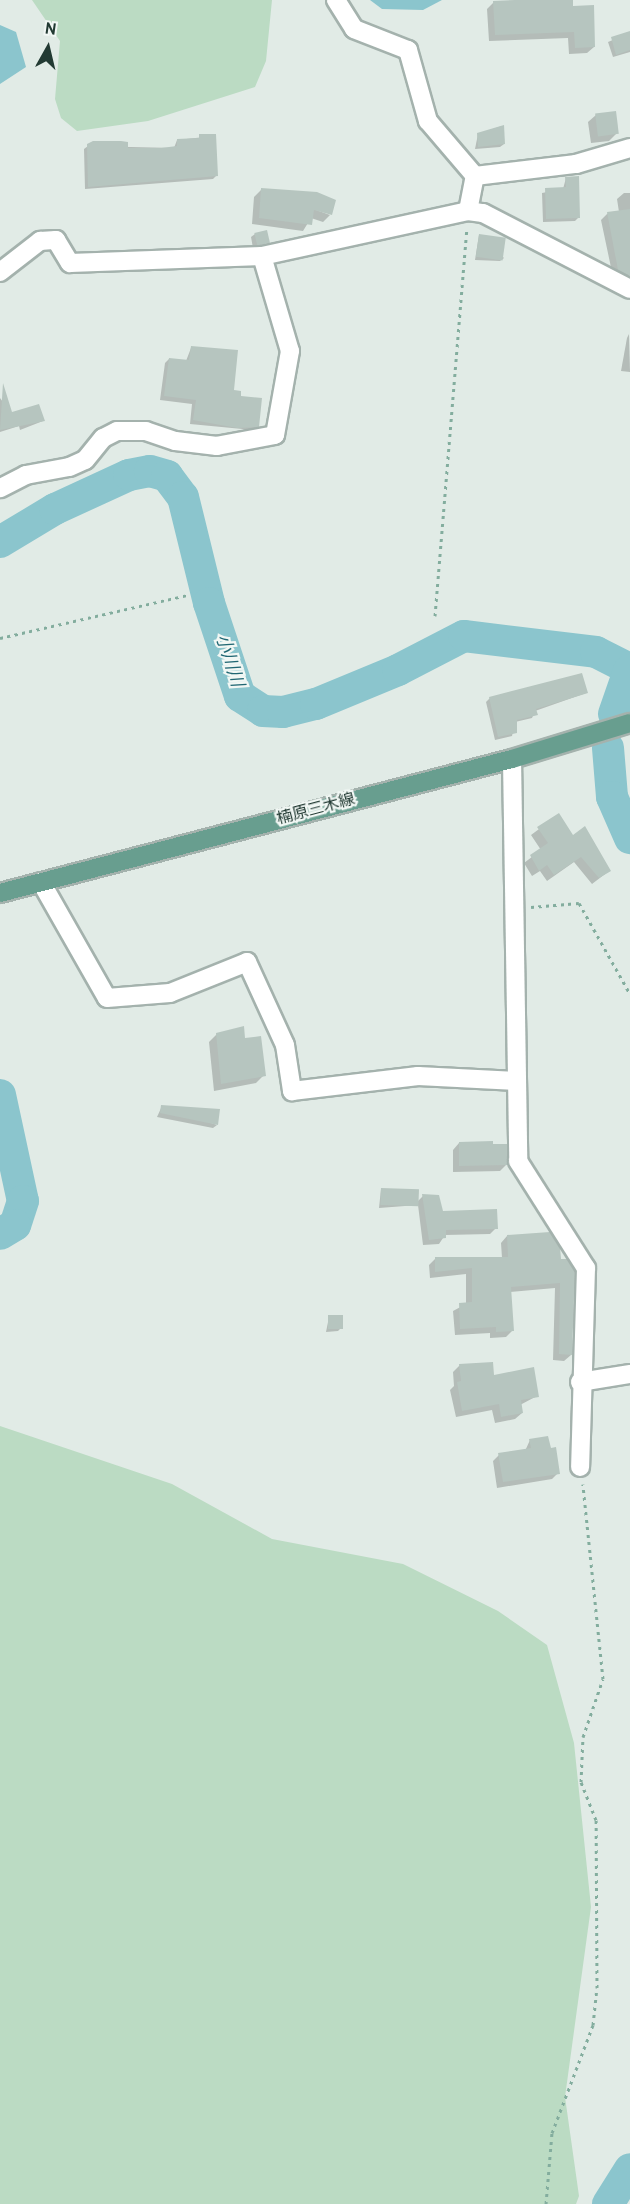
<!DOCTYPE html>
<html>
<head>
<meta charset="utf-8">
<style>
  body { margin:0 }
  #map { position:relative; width:630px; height:2204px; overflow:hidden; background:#e1ebe6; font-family:Overpass,"Noto Sans JP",sans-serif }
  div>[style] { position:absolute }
  .green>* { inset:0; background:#bbdbc3 }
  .water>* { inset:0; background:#8bc5cd }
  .shadow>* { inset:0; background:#0003 }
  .river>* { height:32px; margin:-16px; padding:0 16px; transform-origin:16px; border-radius:16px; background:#8bc5cd }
  .building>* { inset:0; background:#b6c5bf; transform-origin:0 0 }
  .path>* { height:3px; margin-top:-1.5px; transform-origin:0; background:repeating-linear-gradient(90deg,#83ad9e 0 3px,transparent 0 7.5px) }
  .roads { filter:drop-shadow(2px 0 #a4b2ad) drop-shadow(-2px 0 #a4b2ad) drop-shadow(0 2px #a4b2ad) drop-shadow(0 -2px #a4b2ad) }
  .minor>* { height:18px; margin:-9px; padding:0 9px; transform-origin:9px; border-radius:9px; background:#fff }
  .major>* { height:18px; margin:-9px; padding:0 9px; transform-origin:9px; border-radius:9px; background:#689e8f }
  span { translate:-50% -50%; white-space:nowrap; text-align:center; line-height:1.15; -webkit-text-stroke:4.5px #f1f7f4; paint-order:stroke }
  .street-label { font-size:16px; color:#223a33 }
  .water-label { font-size:18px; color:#206773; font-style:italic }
  .north { position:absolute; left:18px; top:18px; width:60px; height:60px; -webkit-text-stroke:4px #f1f7f4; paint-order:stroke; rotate:8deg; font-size:16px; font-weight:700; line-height:24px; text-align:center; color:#223a33 }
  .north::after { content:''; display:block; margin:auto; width:21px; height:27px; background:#223a33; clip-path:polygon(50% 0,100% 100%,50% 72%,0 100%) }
</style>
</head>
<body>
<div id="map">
  <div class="green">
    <div style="clip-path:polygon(32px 0,272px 0,266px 61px,255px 87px,148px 121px,77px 131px,61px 118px,55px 99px,60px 41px)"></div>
    <div style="clip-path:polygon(0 1426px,172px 1484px,272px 1539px,403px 1564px,498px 1611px,547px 1645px,574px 1743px,591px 1907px,565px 2097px,579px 2196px,576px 2204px,0 2204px)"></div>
  </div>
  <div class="water">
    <div style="clip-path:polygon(370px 0,442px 0,423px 10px,382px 9px)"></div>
    <div style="clip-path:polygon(0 25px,16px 32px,26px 67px,0 84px)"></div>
  </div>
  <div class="shadow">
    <div style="clip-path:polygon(494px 2px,572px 7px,594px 47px,587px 53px,569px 54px,568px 38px,489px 41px,487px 9px)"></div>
    <div style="clip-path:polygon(630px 33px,630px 52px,613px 57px,608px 42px)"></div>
    <div style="clip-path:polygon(596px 115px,617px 133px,609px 141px,591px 143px,588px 122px)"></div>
    <div style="clip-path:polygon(502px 126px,504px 144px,500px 147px,475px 149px,478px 134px)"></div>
    <div style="clip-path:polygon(214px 136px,217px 175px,213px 179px,85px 189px,84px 149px,88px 146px,174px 148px,177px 140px)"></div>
    <div style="clip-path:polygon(566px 178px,579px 217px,575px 221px,543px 222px,542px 193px,563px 189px)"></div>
    <div style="clip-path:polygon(261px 190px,330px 215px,323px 222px,311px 218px,303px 231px,252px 224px,254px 197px)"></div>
    <div style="clip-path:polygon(624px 193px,630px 193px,630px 275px,613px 277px,601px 220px,608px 213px,619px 212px,617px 199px)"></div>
    <div style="clip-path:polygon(255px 234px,268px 242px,253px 248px,251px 237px)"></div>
    <div style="clip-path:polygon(479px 235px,504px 258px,500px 261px,475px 260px)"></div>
    <div style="clip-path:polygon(629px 334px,630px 372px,621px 371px,627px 338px)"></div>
    <div style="clip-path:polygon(191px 348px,239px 397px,257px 426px,253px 430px,190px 424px,192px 404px,160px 400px,165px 363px,169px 359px,186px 361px)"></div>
    <div style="clip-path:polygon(0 398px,11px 413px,43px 421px,20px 430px,19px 426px,0 432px)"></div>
    <div style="clip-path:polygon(586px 693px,535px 711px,532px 718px,515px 722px,512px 736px,495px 740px,486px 702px,490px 698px)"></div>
    <div style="clip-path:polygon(558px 815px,573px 837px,609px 871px,592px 884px,574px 862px,547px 881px,540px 871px,532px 876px,524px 863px,541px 850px,531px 835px)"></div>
    <div style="clip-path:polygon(217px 1034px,244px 1039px,264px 1075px,256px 1083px,214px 1091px,209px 1042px)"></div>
    <div style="clip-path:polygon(162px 1106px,217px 1125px,213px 1128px,157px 1117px)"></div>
    <div style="clip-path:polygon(459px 1143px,506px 1165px,500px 1171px,453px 1172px,453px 1150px)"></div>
    <div style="clip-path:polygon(381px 1189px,418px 1201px,423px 1196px,442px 1212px,496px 1228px,490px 1234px,445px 1235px,439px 1244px,423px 1245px,418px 1205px,379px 1208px)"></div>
    <div style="clip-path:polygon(507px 1236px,559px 1261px,571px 1355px,564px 1361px,553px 1360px,555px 1288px,510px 1292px,512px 1331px,506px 1337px,490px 1338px,490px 1333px,455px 1335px,453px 1311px,466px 1304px,466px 1274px,430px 1278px,429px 1265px,435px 1259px,502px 1258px,501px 1243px)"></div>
    <div style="clip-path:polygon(329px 1317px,341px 1328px,338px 1331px,326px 1332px)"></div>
    <div style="clip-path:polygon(460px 1365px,492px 1377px,537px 1396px,520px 1405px,522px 1413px,515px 1419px,495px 1423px,492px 1410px,456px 1417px,450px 1390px,454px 1386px,453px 1372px)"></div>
    <div style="clip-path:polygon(530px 1440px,558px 1473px,552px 1479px,497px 1488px,493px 1461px,499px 1455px,525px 1451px)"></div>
  </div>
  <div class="river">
    <div style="left:0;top:542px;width:64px;rotate:-31deg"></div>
    <div style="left:55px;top:509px;width:81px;rotate:-24.7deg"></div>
    <div style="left:129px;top:475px;width:21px;rotate:-11deg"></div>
    <div style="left:150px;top:471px;width:18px;rotate:16deg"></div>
    <div style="left:167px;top:476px;width:26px;rotate:53deg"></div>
    <div style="left:183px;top:497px;width:109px;rotate:76.2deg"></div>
    <div style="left:209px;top:603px;width:98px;rotate:71.6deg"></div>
    <div style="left:240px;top:696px;width:27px;rotate:33deg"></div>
    <div style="left:263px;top:711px;width:20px;rotate:3deg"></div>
    <div style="left:283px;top:712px;width:34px;rotate:-14deg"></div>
    <div style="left:316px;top:704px;width:89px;rotate:-22.5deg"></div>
    <div style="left:398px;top:670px;width:74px;rotate:-27.3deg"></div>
    <div style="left:464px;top:636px;width:133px;rotate:6.9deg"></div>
    <div style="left:596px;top:652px;width:38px;rotate:27deg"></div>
    <div style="left:614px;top:714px;width:46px;rotate:-70.8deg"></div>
    <div style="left:608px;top:748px;width:49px;rotate:85.3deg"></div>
    <div style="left:612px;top:797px;width:45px;rotate:66.3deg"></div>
    <div style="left:0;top:1095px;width:108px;rotate:77.8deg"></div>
    <div style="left:23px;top:1201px;width:25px;rotate:108deg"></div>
    <div style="left:15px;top:1225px;width:17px;rotate:149deg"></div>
    <div style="left:608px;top:2204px;width:41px;rotate:-57.8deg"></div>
  </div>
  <div class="building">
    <div style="clip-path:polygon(515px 0,573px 0,573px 6px,594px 5px,595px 47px,575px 48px,574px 32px,495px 35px,493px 1px)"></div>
    <div style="clip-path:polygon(630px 31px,630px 50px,616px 55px,611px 37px)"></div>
    <div style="left:616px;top:111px;width:23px;height:21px;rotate:83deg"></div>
    <div style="clip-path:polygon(504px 125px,505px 144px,478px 147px,477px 133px)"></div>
    <div style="clip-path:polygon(199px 134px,216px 134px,218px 176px,88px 187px,87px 144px,93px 141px,121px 141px,128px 142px,128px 148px,161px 148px,177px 146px,177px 139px,199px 138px)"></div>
    <div style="clip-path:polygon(579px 176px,580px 218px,546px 219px,545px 188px,566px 187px,565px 177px)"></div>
    <div style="clip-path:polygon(261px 188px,317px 192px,336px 200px,332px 215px,314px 210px,312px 225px,259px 218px)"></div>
    <div style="clip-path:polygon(630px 209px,630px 276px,618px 270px,607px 212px)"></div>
    <div style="left:267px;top:230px;width:13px;height:13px;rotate:77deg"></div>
    <div style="left:479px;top:234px;width:27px;height:23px;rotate:8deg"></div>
    <div style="clip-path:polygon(191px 346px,238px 350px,234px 390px,241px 391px,241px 396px,262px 398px,259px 427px,237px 428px,193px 420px,196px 400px,164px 396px,169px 358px,189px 360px)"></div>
    <div style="clip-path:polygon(3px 383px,12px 412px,39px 404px,45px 421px,0 430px)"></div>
    <div style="clip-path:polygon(582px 673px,588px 693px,536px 709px,538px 715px,517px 720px,517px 733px,498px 737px,489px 697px)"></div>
    <div style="clip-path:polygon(559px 813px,573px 835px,585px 826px,611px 871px,599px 878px,581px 857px,554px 875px,547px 865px,539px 871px,530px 855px,548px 843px,537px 827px)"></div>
    <div style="clip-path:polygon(244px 1026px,245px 1038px,261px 1036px,266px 1076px,221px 1084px,216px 1033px)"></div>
    <div style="clip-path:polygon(161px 1105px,220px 1109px,218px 1125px,160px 1113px)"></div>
    <div style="clip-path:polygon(493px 1141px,493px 1144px,507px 1144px,508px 1165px,459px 1166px,459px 1142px)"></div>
    <div style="left:381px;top:1188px;width:38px;height:17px;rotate:2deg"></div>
    <div style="clip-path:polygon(422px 1194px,439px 1195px,443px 1211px,497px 1209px,498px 1229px,446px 1230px,446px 1238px,429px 1240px)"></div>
    <div style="clip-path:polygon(550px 1232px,560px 1247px,561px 1259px,567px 1259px,575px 1271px,572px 1355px,559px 1354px,560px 1283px,511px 1287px,514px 1331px,496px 1332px,496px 1327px,460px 1329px,459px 1303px,472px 1302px,472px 1268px,435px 1272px,435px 1257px,508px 1257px,507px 1235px)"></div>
    <div style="left:328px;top:1315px;width:15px;height:14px"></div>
    <div style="clip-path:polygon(493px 1362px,494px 1375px,534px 1367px,539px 1397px,521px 1400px,523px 1413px,501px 1417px,499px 1404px,462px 1411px,457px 1382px,461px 1381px,459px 1364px)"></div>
    <div style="clip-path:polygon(548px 1436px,551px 1448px,556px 1447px,560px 1474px,503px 1482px,498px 1453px,531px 1448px,529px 1439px)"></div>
  </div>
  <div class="path">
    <div style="left:435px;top:616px;width:389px;rotate:-85.3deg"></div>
    <div style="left:0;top:638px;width:193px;rotate:-12.9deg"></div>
    <div style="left:531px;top:907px;width:48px;rotate:-4.8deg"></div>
    <div style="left:579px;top:903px;width:104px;rotate:60.7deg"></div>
    <div style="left:546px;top:2204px;width:71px;rotate:-85.2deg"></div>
    <div style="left:552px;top:2133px;width:116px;rotate:-69.2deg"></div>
    <div style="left:593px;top:2025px;width:37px;rotate:-84deg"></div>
    <div style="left:597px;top:1988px;width:168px;rotate:-90.3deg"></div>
    <div style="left:596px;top:1820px;width:41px;rotate:-111.5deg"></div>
    <div style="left:581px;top:1782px;width:45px;rotate:-87.5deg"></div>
    <div style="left:583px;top:1737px;width:61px;rotate:-71deg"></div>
    <div style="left:603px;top:1679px;width:196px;rotate:-95.9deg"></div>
  </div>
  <div class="roads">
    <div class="minor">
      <div style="left:336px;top:0;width:34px;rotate:58deg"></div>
      <div style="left:354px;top:29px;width:58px;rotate:21.3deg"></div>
      <div style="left:408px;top:50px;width:74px;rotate:74.3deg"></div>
      <div style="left:428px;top:121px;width:72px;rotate:49.5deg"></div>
      <div style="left:468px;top:211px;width:36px;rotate:-79deg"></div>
      <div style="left:475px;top:176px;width:102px;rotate:-6.8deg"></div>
      <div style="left:576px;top:164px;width:56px;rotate:-16.5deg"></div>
      <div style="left:262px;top:256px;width:211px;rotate:-12.3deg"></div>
      <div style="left:468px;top:211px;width:15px;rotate:8deg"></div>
      <div style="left:483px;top:213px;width:165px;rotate:27.3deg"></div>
      <div style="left:0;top:272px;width:51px;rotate:-37.8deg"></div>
      <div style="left:40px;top:241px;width:16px;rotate:-4deg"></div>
      <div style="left:56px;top:240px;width:27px;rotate:59deg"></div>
      <div style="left:70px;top:263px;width:192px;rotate:-2.1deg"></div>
      <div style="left:262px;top:256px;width:99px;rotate:73.6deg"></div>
      <div style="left:290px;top:351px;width:85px;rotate:100.1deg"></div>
      <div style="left:275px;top:435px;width:59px;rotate:169.3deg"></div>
      <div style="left:217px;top:446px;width:42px;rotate:-173.2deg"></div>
      <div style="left:175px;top:441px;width:31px;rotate:-161deg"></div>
      <div style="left:146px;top:431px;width:29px;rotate:180deg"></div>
      <div style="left:117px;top:431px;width:16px;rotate:153deg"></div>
      <div style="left:103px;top:438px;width:28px;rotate:129deg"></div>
      <div style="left:85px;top:460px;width:17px;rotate:156deg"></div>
      <div style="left:69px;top:467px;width:44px;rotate:169.5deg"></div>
      <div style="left:26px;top:475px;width:29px;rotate:153deg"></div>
      <div style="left:512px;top:759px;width:402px;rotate:89.1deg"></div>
      <div style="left:518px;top:1161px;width:127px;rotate:57.6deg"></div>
      <div style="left:586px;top:1268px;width:199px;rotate:91.7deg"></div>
      <div style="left:41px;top:882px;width:133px;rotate:60.4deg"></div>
      <div style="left:107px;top:998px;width:63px;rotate:-4.5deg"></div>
      <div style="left:170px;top:993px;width:83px;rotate:-21.9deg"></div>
      <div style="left:247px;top:962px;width:91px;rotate:65.4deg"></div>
      <div style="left:285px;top:1045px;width:47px;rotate:81.3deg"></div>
      <div style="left:292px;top:1091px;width:127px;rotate:-6.8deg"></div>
      <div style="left:418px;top:1076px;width:99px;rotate:2.9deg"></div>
      <div style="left:580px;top:1382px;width:51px;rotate:-9.1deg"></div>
    </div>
    <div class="major">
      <div style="left:0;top:893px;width:529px;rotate:-14.67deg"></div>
      <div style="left:512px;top:759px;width:123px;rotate:-17deg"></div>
    </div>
  </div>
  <div class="street-label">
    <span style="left:316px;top:810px;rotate:-15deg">楠原三木線</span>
  </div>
  <div class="water-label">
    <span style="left:228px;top:661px;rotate:72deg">小川川</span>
  </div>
  <div class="north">N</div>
</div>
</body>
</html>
